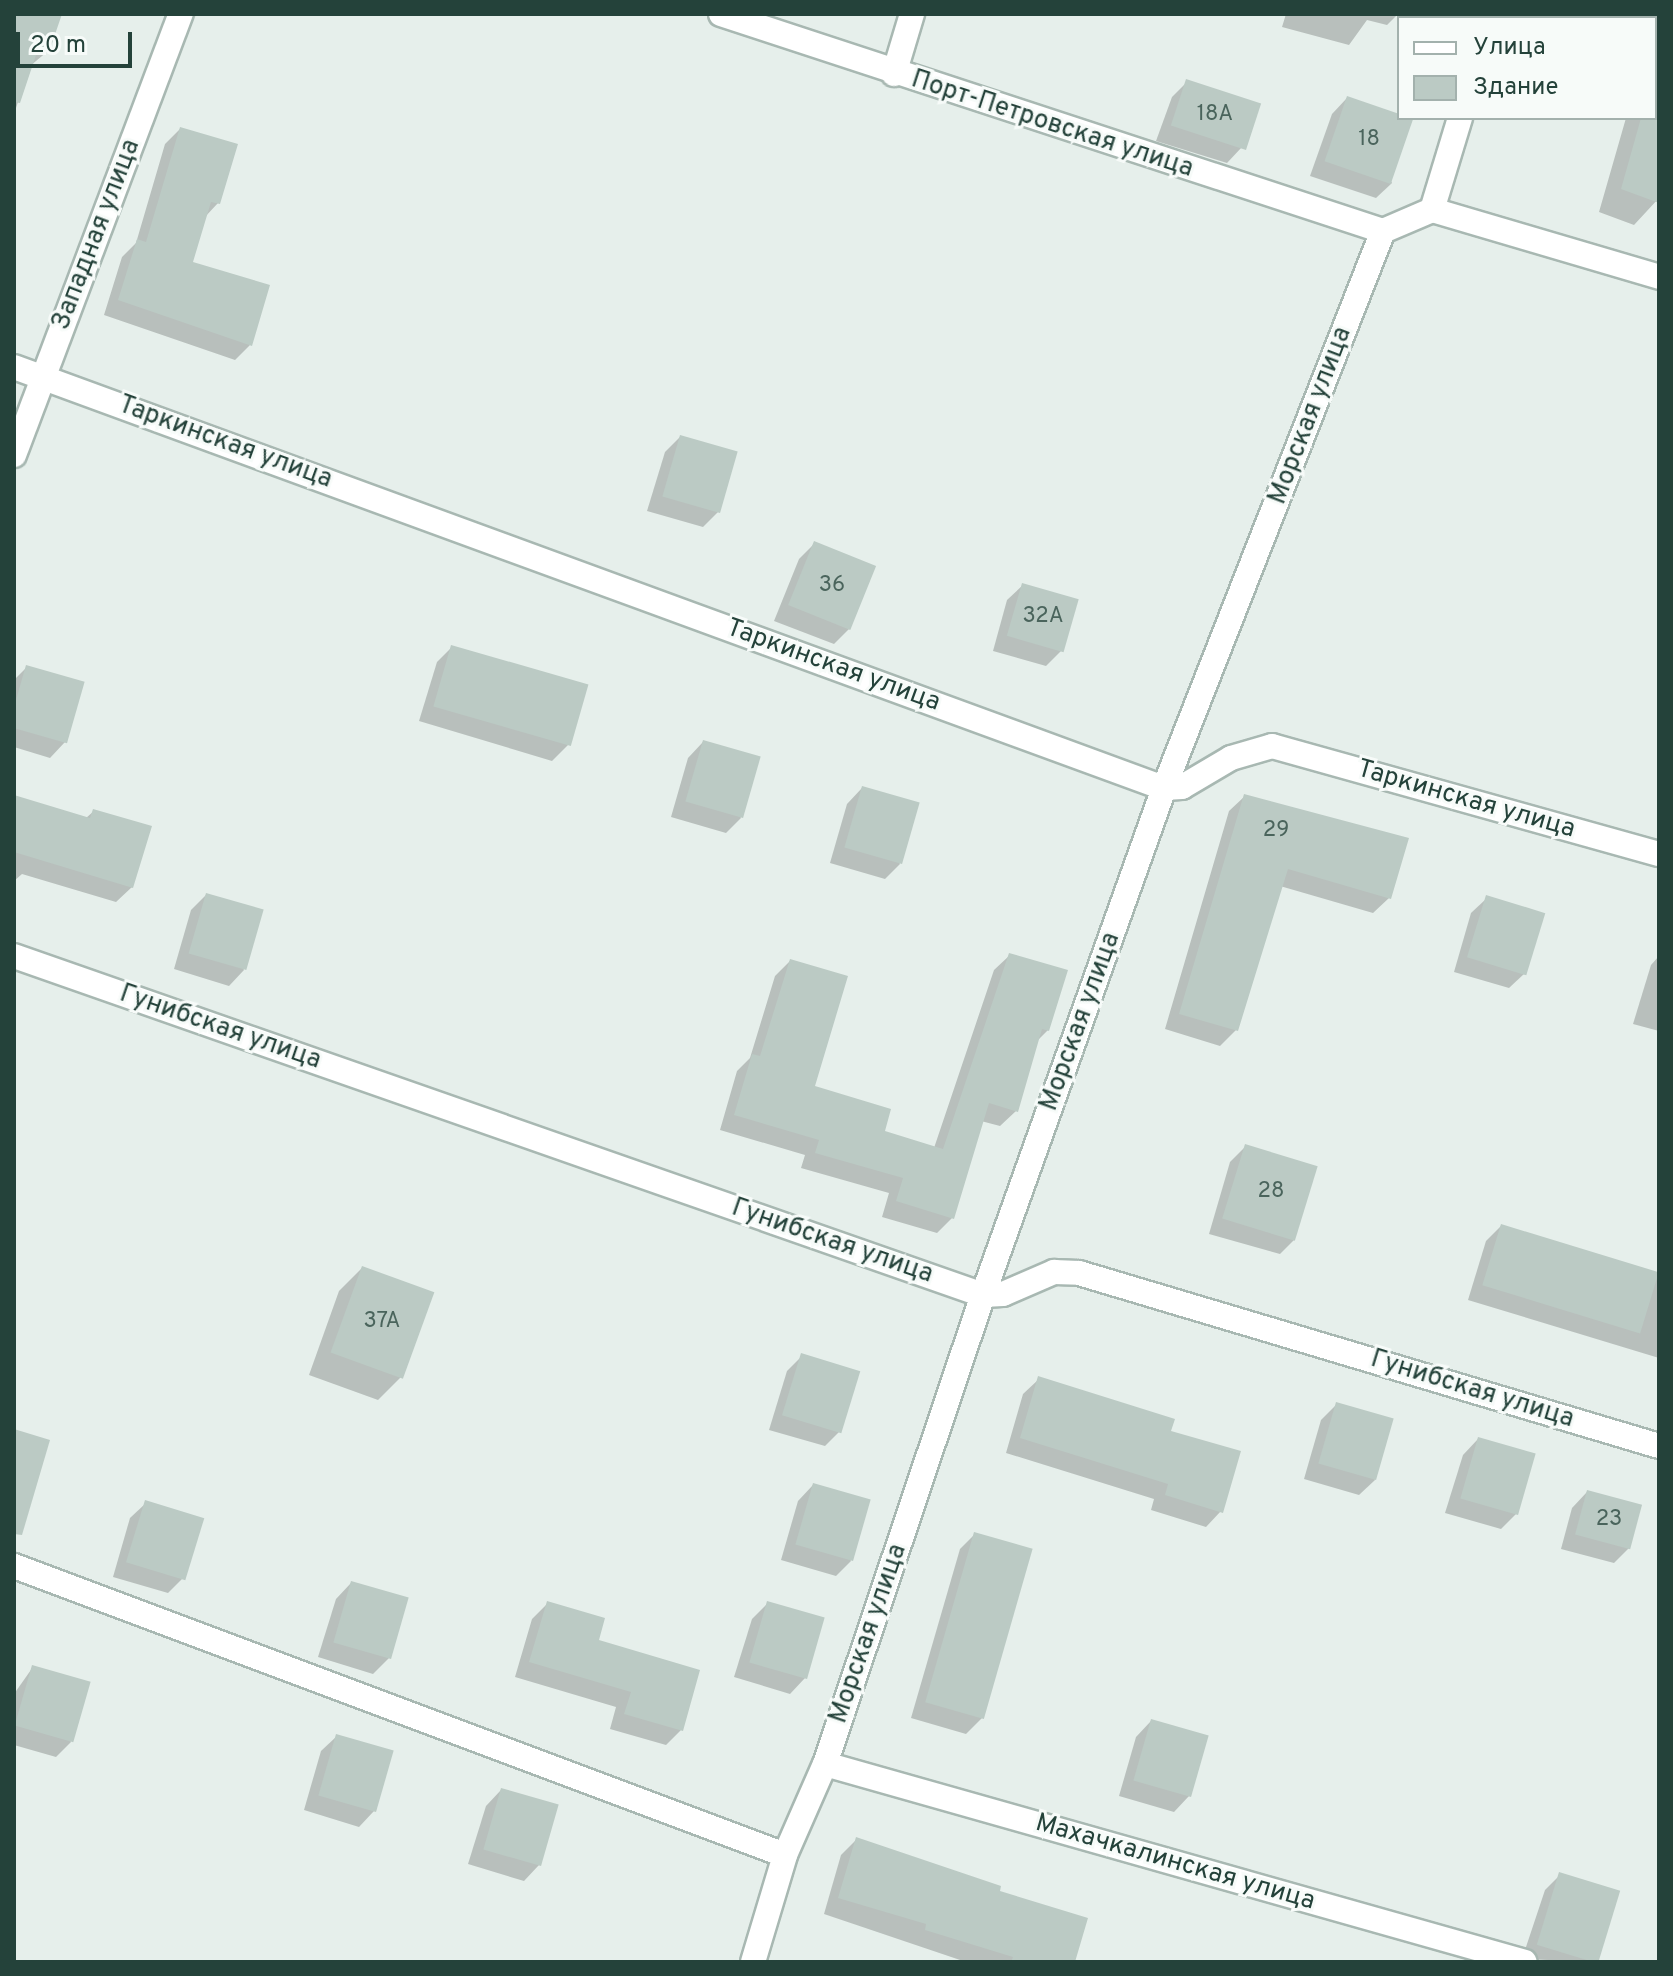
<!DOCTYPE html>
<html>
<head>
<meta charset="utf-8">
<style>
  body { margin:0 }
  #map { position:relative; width:1673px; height:1976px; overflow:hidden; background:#e6efeb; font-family:Overpass,sans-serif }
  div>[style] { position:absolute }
  .shadow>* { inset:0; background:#0003 }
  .building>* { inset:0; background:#bbcac4; transform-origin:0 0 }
  .roads { filter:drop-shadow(2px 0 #a8b8b2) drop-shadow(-2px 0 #a8b8b2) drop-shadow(0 2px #a8b8b2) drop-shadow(0 -2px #a8b8b2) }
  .street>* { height:24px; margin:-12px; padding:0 12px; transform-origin:12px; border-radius:12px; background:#fff }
  .secondary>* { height:24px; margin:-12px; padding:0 12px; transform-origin:12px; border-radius:12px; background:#fff }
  span { translate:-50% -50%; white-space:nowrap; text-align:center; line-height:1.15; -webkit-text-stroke:6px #f7fbf9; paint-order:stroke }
  .number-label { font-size:22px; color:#4a645c }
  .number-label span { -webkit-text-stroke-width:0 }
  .street-label { font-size:26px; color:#24423a }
  .frame { position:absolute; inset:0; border:16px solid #24423a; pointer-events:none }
  .legend { position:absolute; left:1397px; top:16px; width:260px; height:104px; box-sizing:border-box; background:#f7fbf9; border:2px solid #a3b1ad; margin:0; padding:10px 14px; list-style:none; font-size:24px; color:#24423a }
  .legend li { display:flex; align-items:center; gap:16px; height:40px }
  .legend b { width:40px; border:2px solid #a3b1ad }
  .scale { position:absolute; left:16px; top:32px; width:116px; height:36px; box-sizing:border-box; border:4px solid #24423a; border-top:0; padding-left:10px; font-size:24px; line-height:28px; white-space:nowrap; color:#24423a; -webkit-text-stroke:6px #f7fbf9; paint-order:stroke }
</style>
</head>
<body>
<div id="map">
  <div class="shadow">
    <div style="clip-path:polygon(14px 14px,60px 14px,48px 51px,30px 66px,14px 114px)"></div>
    <div style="clip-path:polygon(1286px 14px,1398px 14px,1387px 25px,1367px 20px,1349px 45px,1282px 27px)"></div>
    <div style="clip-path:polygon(1187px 82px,1242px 147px,1227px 163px,1156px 141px,1172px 97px)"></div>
    <div style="clip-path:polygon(1655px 97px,1659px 198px,1634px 225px,1599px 212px,1626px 118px,1655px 118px)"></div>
    <div style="clip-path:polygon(1347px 98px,1392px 183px,1376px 198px,1310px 176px,1332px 114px)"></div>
    <div style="clip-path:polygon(180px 129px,218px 203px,204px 218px,190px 264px,250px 345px,235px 360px,104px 315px,122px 257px,136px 243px,165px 144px)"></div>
    <div style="clip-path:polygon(680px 437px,718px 512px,703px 527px,647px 511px,665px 452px)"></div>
    <div style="clip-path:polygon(814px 544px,849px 629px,834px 644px,774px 621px,799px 559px)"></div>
    <div style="clip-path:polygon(1023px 585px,1061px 651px,1046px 666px,993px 651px,1007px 600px)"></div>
    <div style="clip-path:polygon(452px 647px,568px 745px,552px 761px,419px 721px,437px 662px)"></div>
    <div style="clip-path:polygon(27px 667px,65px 742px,50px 758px,14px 747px,14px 680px)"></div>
    <div style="clip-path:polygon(703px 742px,741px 818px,726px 833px,671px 817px,688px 758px)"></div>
    <div style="clip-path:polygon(862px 788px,900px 864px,885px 879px,830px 863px,847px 804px)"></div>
    <div style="clip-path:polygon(1245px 796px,1389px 898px,1373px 913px,1280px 886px,1236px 1030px,1220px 1046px,1165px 1029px,1229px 811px)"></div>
    <div style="clip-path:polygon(14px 797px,86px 818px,94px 811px,132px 887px,116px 902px,22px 874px,14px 881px)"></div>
    <div style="clip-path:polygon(206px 895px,244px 970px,229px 986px,174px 969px,191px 910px)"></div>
    <div style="clip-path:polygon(1487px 898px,1525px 973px,1509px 988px,1454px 972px,1471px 913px)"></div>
    <div style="clip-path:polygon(1010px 955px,1048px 1030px,1036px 1042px,1016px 1111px,1000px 1126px,981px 1121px,952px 1218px,937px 1233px,882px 1217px,889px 1193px,801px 1168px,805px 1155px,720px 1130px,737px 1071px,750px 1058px,775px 976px,790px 961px,813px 1087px,882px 1133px,934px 1148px,994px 970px)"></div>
    <div style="clip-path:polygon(1659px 956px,1659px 1031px,1633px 1024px,1651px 965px)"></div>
    <div style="clip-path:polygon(1245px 1147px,1295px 1239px,1280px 1254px,1209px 1234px,1230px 1162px)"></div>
    <div style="clip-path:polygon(1501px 1226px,1659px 1274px,1659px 1358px,1468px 1300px,1486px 1241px)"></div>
    <div style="clip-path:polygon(362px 1268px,401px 1377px,378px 1400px,309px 1375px,339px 1291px)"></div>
    <div style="clip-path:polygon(802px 1356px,840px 1431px,825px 1446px,769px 1430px,787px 1371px)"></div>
    <div style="clip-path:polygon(1039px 1379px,1169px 1432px,1221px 1511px,1206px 1527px,1151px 1510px,1154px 1499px,1006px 1453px,1023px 1394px)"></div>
    <div style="clip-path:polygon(1337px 1404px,1375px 1480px,1359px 1495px,1304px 1479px,1321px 1420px)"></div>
    <div style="clip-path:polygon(1478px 1439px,1516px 1514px,1501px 1529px,1445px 1513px,1463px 1455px)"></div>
    <div style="clip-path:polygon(813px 1485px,851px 1561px,836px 1576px,781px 1560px,798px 1501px)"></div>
    <div style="clip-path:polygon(1587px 1492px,1629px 1548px,1614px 1563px,1561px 1549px,1572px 1508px)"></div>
    <div style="clip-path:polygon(146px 1503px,184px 1577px,168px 1593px,113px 1577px,130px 1518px)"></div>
    <div style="clip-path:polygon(975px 1534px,982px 1718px,966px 1734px,911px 1718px,960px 1549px)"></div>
    <div style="clip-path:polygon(351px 1583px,389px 1658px,373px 1674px,318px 1657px,336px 1599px)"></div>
    <div style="clip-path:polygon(547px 1604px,596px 1642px,681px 1730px,666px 1745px,610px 1729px,616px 1707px,515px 1677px,532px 1619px)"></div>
    <div style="clip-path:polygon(767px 1604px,805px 1678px,790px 1694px,734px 1677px,752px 1619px)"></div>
    <div style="clip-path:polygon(33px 1667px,71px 1742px,56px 1757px,14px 1745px,14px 1694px)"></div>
    <div style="clip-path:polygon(1151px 1721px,1189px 1796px,1174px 1812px,1119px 1796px,1136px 1737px)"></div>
    <div style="clip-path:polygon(337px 1736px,374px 1811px,359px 1827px,304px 1810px,321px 1751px)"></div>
    <div style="clip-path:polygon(501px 1790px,539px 1865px,524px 1881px,468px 1864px,486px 1806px)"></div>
    <div style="clip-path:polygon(857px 1839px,997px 1893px,1073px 1962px,966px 1962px,824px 1914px,841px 1855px)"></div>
    <div style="clip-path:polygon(1560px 1875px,1618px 1893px,1595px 1962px,1522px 1959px,1545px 1890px)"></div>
  </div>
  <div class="building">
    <div style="clip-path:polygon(14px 14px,62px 14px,49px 52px,38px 49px,20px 103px,14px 102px)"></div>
    <div style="left:1186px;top:79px;width:79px;height:49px;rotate:18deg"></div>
    <div style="clip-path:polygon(1655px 87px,1659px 87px,1659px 203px,1621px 189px,1641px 118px,1655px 118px)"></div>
    <div style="left:1347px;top:96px;width:70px;height:69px;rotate:19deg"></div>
    <div style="clip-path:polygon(180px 127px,238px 144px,220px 204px,211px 202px,193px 262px,270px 285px,252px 346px,118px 300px,137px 239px,146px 242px)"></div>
    <div style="left:680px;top:435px;width:60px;height:64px;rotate:16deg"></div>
    <div style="left:814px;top:541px;width:67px;height:69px;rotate:22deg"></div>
    <div style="left:1022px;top:583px;width:59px;height:55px;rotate:16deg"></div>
    <div style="left:451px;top:645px;width:143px;height:64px;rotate:16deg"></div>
    <div style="left:26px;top:665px;width:61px;height:64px;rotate:16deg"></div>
    <div style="left:703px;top:740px;width:60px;height:64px;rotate:16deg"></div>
    <div style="left:862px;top:786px;width:60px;height:64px;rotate:16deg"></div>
    <div style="clip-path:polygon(1244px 794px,1409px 838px,1391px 899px,1288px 869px,1238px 1031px,1179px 1014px)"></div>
    <div style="clip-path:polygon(14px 795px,90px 818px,93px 809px,152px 826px,133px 888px,14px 852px)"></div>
    <div style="left:206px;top:893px;width:60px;height:63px;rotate:16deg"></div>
    <div style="left:1486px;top:895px;width:62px;height:65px;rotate:17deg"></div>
    <div style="clip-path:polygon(1009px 953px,1068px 970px,1049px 1031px,1042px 1029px,1018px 1112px,989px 1103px,954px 1219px,896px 1201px,903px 1178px,815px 1153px,819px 1140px,734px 1115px,752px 1054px,760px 1056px,790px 959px,848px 976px,815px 1086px,891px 1109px,885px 1131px,943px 1149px)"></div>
    <div style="left:1245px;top:1144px;width:76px;height:78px;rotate:17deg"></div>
    <div style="left:1501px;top:1224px;width:165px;height:64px;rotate:17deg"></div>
    <div style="left:362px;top:1266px;width:77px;height:92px;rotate:20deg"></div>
    <div style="left:801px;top:1353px;width:62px;height:65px;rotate:17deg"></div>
    <div style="clip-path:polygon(1038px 1376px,1175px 1419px,1171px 1431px,1241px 1451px,1223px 1513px,1165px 1495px,1168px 1484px,1020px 1438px)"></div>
    <div style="left:1336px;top:1402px;width:60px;height:64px;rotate:16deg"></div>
    <div style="clip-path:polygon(14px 1429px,50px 1440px,22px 1535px,14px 1534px)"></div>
    <div style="left:1478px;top:1437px;width:60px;height:64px;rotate:16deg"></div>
    <div style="left:813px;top:1483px;width:60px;height:64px;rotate:16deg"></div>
    <div style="left:1587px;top:1490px;width:57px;height:46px;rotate:15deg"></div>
    <div style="left:145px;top:1500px;width:62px;height:65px;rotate:17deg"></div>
    <div style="left:974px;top:1532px;width:61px;height:177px;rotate:16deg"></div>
    <div style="left:351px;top:1581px;width:60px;height:64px;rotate:16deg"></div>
    <div style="clip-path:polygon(547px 1601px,605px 1618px,599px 1640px,700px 1670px,683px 1731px,624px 1714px,631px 1692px,529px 1662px)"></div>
    <div style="left:767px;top:1601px;width:60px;height:64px;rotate:16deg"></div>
    <div style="left:32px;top:1665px;width:61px;height:63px;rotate:16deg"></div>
    <div style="left:1151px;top:1719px;width:60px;height:64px;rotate:16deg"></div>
    <div style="left:336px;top:1734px;width:60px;height:64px;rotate:16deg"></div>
    <div style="left:501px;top:1788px;width:60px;height:64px;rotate:16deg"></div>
    <div style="clip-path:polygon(856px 1837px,1001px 1886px,1000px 1891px,1088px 1918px,1075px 1962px,1011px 1962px,1013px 1957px,925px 1930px,926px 1924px,838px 1898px)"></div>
    <div style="left:1559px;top:1872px;width:64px;height:76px;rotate:17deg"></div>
  </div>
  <div class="roads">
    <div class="street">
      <div style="left:1490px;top:18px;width:4px;rotate:-63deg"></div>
      <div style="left:894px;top:74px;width:63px;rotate:-73.3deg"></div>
      <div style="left:1432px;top:210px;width:96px;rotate:-73.1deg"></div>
      <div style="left:14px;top:367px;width:1225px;rotate:20.11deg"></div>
      <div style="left:1164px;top:788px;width:18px;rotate:-3deg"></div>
      <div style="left:1182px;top:787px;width:57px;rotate:-30.6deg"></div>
      <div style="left:1231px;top:758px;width:43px;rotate:-16.3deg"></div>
      <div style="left:1272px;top:746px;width:402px;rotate:15.6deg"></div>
      <div style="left:14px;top:455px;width:472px;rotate:-69.3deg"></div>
      <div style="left:14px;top:956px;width:1027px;rotate:19.28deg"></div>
      <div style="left:983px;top:1295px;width:20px;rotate:-3deg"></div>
      <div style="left:1003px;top:1294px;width:56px;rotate:-23.3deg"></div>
      <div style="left:1054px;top:1272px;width:25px;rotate:2deg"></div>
      <div style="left:1079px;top:1273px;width:605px;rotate:16.61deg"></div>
      <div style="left:14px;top:1566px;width:823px;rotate:20.55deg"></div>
      <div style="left:825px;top:1764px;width:727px;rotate:15.79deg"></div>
      <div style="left:753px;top:1962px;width:112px;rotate:-73.3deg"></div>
      <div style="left:785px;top:1855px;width:99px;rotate:-66.3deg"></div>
      <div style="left:825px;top:1764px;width:495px;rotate:-71.4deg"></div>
      <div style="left:983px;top:1295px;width:538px;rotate:-70.35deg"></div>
      <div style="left:1164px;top:788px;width:599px;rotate:-68.54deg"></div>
    </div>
    <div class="secondary">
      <div style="left:721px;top:14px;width:697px;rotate:18.15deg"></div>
      <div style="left:1383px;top:231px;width:53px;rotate:-23.2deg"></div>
      <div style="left:1432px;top:210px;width:237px;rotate:16.4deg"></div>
    </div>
  </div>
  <div class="number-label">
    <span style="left:1215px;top:115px">18А</span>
    <span style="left:1369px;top:140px">18</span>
    <span style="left:832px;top:586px">36</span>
    <span style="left:1043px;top:617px">32А</span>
    <span style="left:1276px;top:831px">29</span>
    <span style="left:1271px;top:1192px">28</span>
    <span style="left:382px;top:1322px">37А</span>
    <span style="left:1609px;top:1520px">23</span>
  </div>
  <div class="street-label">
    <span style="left:1052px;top:125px;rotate:18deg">Порт-Петровская улица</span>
    <span style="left:97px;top:235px;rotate:-69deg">Западная улица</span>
    <span style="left:1311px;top:416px;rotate:-69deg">Морская улица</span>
    <span style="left:225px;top:443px;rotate:20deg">Таркинская улица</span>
    <span style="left:833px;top:666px;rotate:20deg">Таркинская улица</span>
    <span style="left:1466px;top:800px;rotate:16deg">Таркинская улица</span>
    <span style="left:1081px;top:1022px;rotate:-70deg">Морская улица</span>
    <span style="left:220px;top:1028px;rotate:19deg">Гунибская улица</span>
    <span style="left:832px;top:1242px;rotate:19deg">Гунибская улица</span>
    <span style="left:1472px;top:1390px;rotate:17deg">Гунибская улица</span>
    <span style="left:869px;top:1634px;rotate:-71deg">Морская улица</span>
    <span style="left:1175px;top:1863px;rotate:16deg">Махачкалинская улица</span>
  </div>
  <div class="frame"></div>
  <ul class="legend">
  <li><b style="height:10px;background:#fff"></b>Улица</li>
  <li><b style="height:22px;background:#bbcac4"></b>Здание</li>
  </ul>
  <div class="scale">20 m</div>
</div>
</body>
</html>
